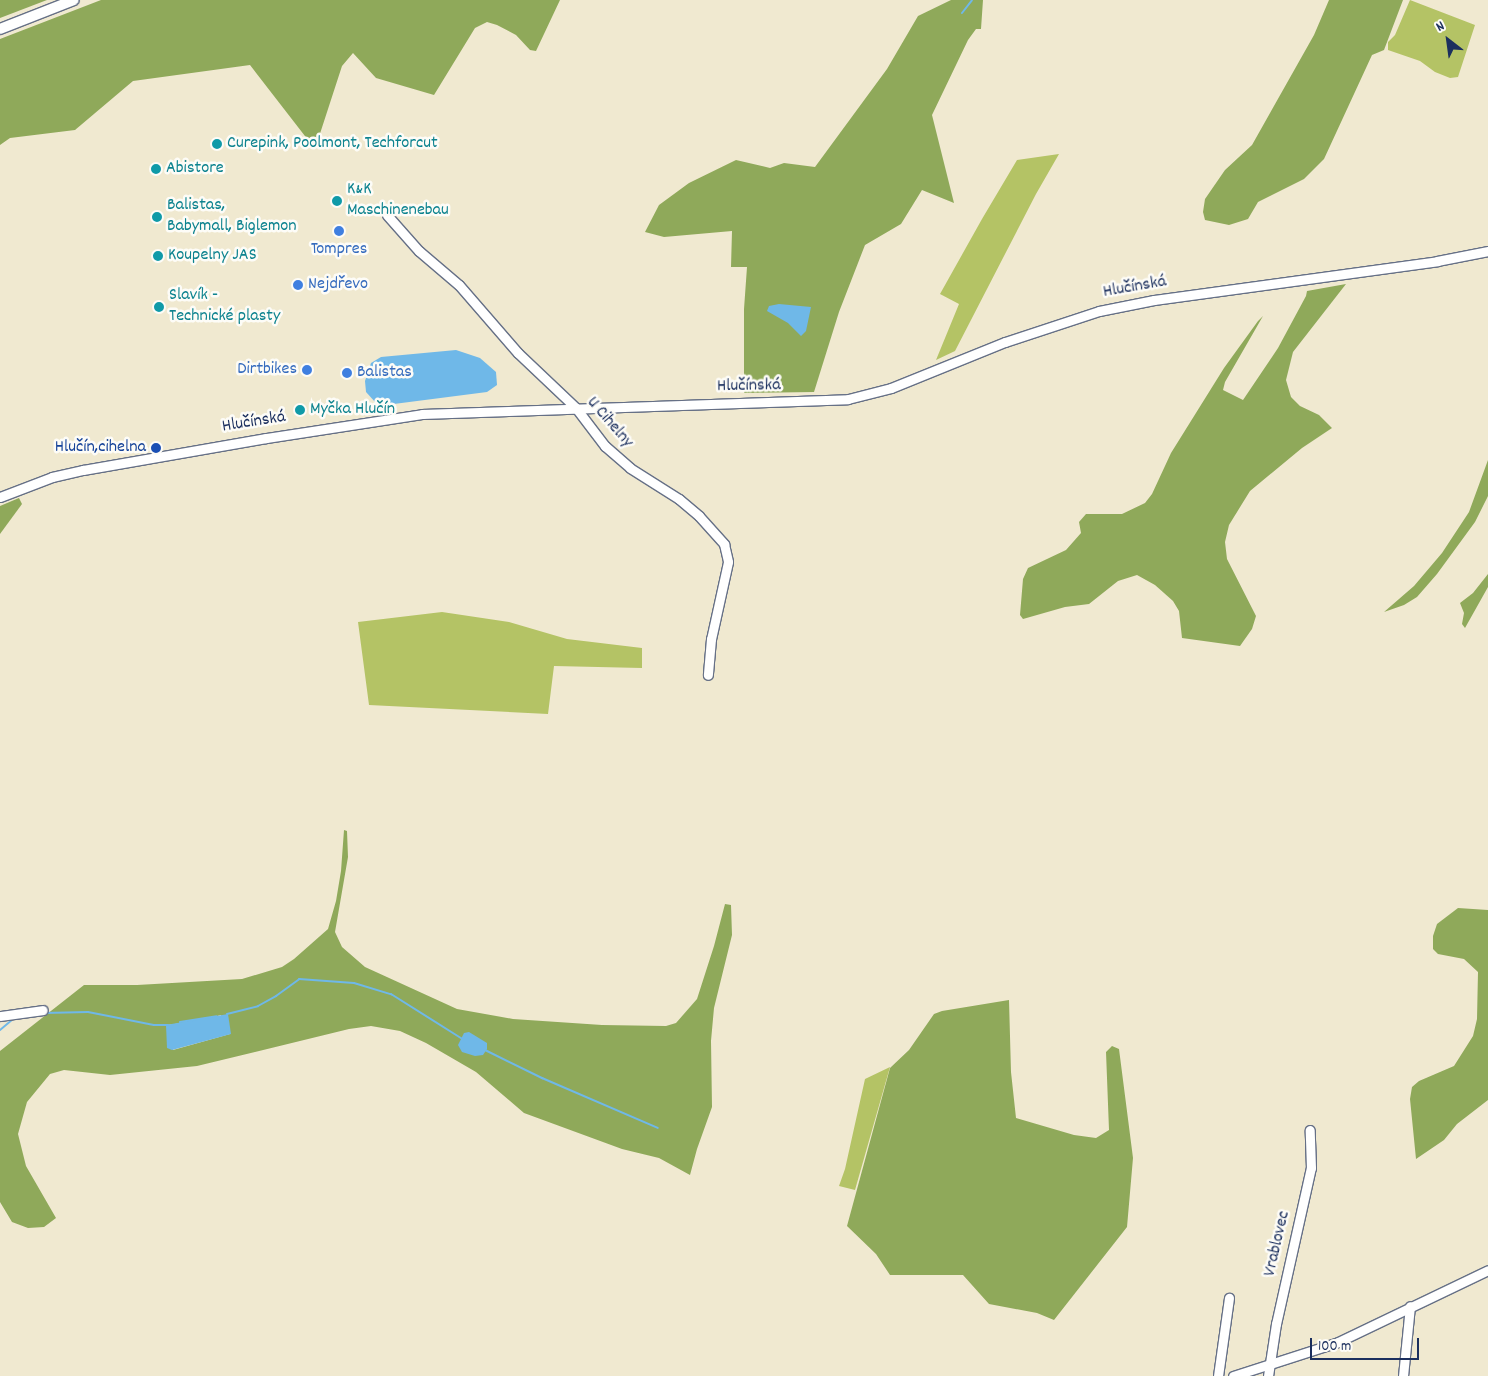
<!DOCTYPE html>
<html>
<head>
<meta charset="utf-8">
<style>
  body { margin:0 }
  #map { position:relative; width:1488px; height:1376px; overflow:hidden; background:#f0e9d0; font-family:Dekko,sans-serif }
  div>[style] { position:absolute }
  .green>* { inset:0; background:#b4c365 }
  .forest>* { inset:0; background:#8fa95a }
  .water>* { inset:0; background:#6fb8e8 }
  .stream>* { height:2px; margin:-1px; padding:0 1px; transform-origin:1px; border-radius:1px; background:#6fb8e8 }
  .roads { filter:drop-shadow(1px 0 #667086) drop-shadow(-1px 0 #667086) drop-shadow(0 1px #667086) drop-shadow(0 -1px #667086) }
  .minor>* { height:9px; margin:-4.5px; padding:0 4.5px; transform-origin:4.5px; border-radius:4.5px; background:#fff }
  .major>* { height:10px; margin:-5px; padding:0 5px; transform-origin:5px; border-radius:5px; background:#fff }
  .dots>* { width:14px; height:14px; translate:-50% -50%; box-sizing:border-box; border:2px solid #fdfcf7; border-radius:50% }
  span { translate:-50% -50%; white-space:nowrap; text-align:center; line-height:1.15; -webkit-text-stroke:5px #fdfcf7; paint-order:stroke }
  .culture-label { font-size:18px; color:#0d838f }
  .left { translate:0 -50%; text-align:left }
  .shop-label { font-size:18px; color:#366cbe }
  .right { translate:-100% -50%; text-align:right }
  .street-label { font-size:18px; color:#1b2f5e }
  .transit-label { font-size:18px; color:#164399 }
  .north { position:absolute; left:1423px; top:15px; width:50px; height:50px; -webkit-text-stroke:4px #fdfcf7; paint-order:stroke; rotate:330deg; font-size:14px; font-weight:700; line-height:20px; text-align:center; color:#1b2f5e }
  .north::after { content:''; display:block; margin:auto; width:18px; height:22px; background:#1b2f5e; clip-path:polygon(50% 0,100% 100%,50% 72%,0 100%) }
  .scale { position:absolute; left:1310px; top:1338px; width:109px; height:22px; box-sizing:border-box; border:2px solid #1b2f5e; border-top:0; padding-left:6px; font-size:15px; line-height:18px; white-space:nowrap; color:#1b2f5e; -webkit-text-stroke:4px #fdfcf7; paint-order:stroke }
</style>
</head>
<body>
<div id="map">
  <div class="green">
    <div style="clip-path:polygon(1410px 0,1475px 25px,1458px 77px,1450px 78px,1435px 72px,1420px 61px,1388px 50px,1388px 42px,1395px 35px)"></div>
    <div style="clip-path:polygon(1059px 154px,1036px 194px,955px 351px,936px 360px,959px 304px,940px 294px,982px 219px,1017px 160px)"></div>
    <div style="clip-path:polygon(442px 612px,509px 622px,567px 639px,642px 648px,642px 668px,554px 666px,548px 714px,369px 705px,358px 622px)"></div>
    <div style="clip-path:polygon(890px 1067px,855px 1190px,839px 1186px,845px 1169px,865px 1079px)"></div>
  </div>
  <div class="forest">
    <div style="clip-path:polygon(0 0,47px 0,0 18px)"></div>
    <div style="clip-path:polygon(101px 0,560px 0,536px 51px,530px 50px,516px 35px,497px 25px,487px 22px,475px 28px,434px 95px,376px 78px,353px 53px,342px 66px,315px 149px,250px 65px,133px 81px,75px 130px,10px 138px,0 145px,0 39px)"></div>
    <div style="clip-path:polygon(951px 0,983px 0,981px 29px,976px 29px,968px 40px,932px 115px,954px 203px,922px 190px,901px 224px,865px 245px,839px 312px,814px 392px,744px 393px,744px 309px,747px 267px,731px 267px,732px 231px,664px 237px,645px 232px,659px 205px,689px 183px,736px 160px,770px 168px,784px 163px,815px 167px,887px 69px,918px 16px)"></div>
    <div style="clip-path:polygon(1329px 0,1403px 0,1384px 50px,1372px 55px,1324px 159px,1304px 179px,1258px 202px,1248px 219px,1229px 225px,1205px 220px,1203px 212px,1205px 199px,1225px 170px,1252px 145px,1314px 35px)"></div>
    <div style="clip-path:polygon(1346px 284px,1293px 352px,1286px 380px,1291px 397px,1300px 406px,1319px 415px,1332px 428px,1302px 448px,1250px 491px,1229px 525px,1225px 542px,1227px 559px,1256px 616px,1252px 629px,1240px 646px,1182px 638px,1179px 611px,1173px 601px,1155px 585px,1137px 575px,1118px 581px,1089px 604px,1065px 607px,1023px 619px,1020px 615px,1023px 579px,1028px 568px,1066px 550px,1081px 533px,1079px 522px,1086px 514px,1122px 514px,1145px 503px,1152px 494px,1171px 453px,1224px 368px,1258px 321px,1263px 316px,1225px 382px,1223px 390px,1243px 400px,1278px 348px,1306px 296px,1307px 291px)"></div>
    <div style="clip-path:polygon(1488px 460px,1488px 496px,1475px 522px,1437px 574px,1417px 597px,1404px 605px,1384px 612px,1414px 586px,1442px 553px,1469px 512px)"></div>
    <div style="clip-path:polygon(19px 498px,22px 504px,0 534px,0 506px)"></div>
    <div style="clip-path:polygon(1488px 574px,1488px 587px,1465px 628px,1462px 624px,1464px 613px,1460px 603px,1473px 593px)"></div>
    <div style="clip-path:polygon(evenodd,344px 830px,347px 831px,348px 857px,335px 932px,342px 947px,365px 967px,457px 1009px,513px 1019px,602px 1025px,666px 1026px,676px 1023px,697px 999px,714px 946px,725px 904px,731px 905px,732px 935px,714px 1008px,711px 1041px,712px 1107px,697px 1149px,690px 1175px,659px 1158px,622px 1149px,524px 1113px,476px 1072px,426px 1043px,400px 1031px,371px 1026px,349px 1029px,197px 1066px,110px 1075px,64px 1070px,50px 1074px,27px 1102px,18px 1134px,26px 1166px,56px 1218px,44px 1227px,28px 1228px,12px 1222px,0 1202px,0 1051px,84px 985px,137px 985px,242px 979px,282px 967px,294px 959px,328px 929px,336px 901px,341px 871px,344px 830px,221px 1015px,230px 1034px,173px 1050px,167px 1035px,167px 1025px,198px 1021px,221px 1015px)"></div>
    <div style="clip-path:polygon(1458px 908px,1488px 910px,1488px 1100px,1457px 1124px,1444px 1140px,1416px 1159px,1410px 1099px,1412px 1087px,1419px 1081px,1454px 1066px,1473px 1036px,1477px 1019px,1478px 972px,1464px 959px,1438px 954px,1433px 949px,1433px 936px,1437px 924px)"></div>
    <div style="clip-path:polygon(1009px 1000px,1011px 1072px,1016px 1118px,1074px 1135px,1096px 1138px,1109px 1130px,1106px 1052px,1112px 1046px,1119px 1049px,1133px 1158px,1127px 1227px,1054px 1320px,1037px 1313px,989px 1304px,963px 1275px,890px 1275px,876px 1254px,847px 1226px,890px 1068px,909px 1050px,934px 1014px,942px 1011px)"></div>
  </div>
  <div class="water">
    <div style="clip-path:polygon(779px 304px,811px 307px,806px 331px,801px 336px,788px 323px,767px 311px,769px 306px)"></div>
    <div style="clip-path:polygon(456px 350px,480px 358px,496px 372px,497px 385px,487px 392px,386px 405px,376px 403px,366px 392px,365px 381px,371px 363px,381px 357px)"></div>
    <div style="clip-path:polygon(228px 1014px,231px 1034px,172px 1050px,167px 1048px,166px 1025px)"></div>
    <div style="clip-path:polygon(469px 1032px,487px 1043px,487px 1049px,483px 1055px,475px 1056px,462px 1052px,458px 1045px,464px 1033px)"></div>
  </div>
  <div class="stream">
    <div style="left:962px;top:13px;width:16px;rotate:-52deg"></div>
    <div style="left:44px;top:1013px;width:44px;rotate:-1.3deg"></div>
    <div style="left:88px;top:1012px;width:67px;rotate:11.1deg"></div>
    <div style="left:154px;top:1025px;width:14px"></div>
    <div style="left:227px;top:1014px;width:32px;rotate:-14deg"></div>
    <div style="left:258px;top:1006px;width:21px;rotate:-29deg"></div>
    <div style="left:276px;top:996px;width:29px;rotate:-36deg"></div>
    <div style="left:299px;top:979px;width:55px;rotate:4.2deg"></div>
    <div style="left:354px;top:983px;width:39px;rotate:17deg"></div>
    <div style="left:391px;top:994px;width:83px;rotate:32.2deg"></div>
    <div style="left:180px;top:1022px;width:37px;rotate:-9deg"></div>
    <div style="left:0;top:1030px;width:17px;rotate:-40deg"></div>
    <div style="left:13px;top:1019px;width:7px;rotate:-8deg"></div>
    <div style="left:485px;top:1050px;width:64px;rotate:26.2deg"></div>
    <div style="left:542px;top:1078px;width:126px;rotate:23.3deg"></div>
  </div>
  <div class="roads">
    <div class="minor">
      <div style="left:387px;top:215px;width:48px;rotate:48.4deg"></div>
      <div style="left:419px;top:251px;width:52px;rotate:40.4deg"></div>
      <div style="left:459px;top:285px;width:90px;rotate:49.1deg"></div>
      <div style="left:518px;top:353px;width:80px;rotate:43.5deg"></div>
      <div style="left:576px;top:408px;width:48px;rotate:52.7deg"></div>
      <div style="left:605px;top:446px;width:33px;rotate:41deg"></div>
      <div style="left:630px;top:468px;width:58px;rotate:32.3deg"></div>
      <div style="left:679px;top:499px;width:26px;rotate:40deg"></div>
      <div style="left:699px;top:516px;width:38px;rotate:48deg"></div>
      <div style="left:724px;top:544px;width:18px;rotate:77deg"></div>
      <div style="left:728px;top:562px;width:79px;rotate:102.4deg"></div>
      <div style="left:711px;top:639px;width:36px;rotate:95deg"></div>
      <div style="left:0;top:497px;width:56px;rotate:-21deg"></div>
      <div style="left:52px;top:477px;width:32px;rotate:-13deg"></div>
      <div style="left:83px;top:470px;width:186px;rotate:-9.9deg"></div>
      <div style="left:266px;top:438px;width:158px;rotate:-8.7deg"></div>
      <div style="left:422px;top:414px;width:426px;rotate:-2deg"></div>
      <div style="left:848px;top:399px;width:44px;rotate:-14.3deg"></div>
      <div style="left:891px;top:388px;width:123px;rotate:-22deg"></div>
      <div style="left:1005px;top:342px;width:99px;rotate:-18.3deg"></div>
      <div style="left:1099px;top:311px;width:56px;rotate:-11.3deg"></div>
      <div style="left:1154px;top:300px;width:286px;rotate:-7.8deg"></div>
      <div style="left:1437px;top:261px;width:52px;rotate:-11.1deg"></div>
      <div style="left:0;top:1016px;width:43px;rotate:-7.9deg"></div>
      <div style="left:1218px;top:1376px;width:79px;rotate:-82deg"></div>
      <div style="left:1233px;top:1376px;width:110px;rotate:-17.9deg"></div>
      <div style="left:1338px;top:1342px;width:166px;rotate:-25.6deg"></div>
      <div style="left:1268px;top:1376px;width:53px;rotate:-81.3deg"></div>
      <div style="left:1276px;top:1324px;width:160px;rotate:-77.4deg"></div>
      <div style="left:1311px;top:1168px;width:38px;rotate:-92deg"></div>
      <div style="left:1403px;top:1376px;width:70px;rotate:-84.3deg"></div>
    </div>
    <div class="major">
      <div style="left:0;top:29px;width:79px;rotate:-21.4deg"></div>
    </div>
  </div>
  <div class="dots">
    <div style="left:217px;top:144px;background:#0f9aa8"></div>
    <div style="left:156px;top:169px;background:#0f9aa8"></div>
    <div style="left:337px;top:201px;background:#0f9aa8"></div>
    <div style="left:157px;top:217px;background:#0f9aa8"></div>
    <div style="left:339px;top:231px;background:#3f7fe0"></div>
    <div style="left:158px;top:256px;background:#0f9aa8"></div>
    <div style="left:298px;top:285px;background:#3f7fe0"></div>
    <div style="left:159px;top:307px;background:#0f9aa8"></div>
    <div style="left:307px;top:370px;background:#3f7fe0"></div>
    <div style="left:347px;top:373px;background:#3f7fe0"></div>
    <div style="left:300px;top:410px;background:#0f9aa8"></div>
    <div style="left:156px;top:448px;background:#1a4fb4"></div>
  </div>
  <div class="culture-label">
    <span class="left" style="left:227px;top:144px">Curepink, Poolmont, Techforcut</span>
    <span class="left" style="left:166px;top:169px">Abistore</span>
    <span class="left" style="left:347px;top:201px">K&amp;K<br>Maschinenebau</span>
    <span class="left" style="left:167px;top:217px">Balistas,<br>Babymall, Biglemon</span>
    <span class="left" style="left:168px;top:256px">Koupelny JAS</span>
    <span class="left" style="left:169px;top:307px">Slavík -<br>Technické plasty</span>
    <span class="left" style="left:310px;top:410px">Myčka Hlučín</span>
  </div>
  <div class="shop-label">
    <span style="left:339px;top:250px">Tompres</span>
    <span class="left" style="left:308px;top:285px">Nejdřevo</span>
    <span class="right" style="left:297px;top:370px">Dirtbikes</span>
    <span class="left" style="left:357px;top:373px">Balistas</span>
  </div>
  <div class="street-label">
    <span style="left:1135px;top:288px;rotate:-10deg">Hlučínská</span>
    <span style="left:749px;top:387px;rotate:-1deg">Hlučínská</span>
    <span style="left:254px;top:423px;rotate:-9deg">Hlučínská</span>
    <span style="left:609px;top:423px;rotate:49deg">U Cihelny</span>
    <span style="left:1278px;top:1244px;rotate:-77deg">Vrablovec</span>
  </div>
  <div class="transit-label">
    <span class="right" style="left:146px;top:448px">Hlučín,cihelna</span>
  </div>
  <div class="north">N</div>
  <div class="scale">100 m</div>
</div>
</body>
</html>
